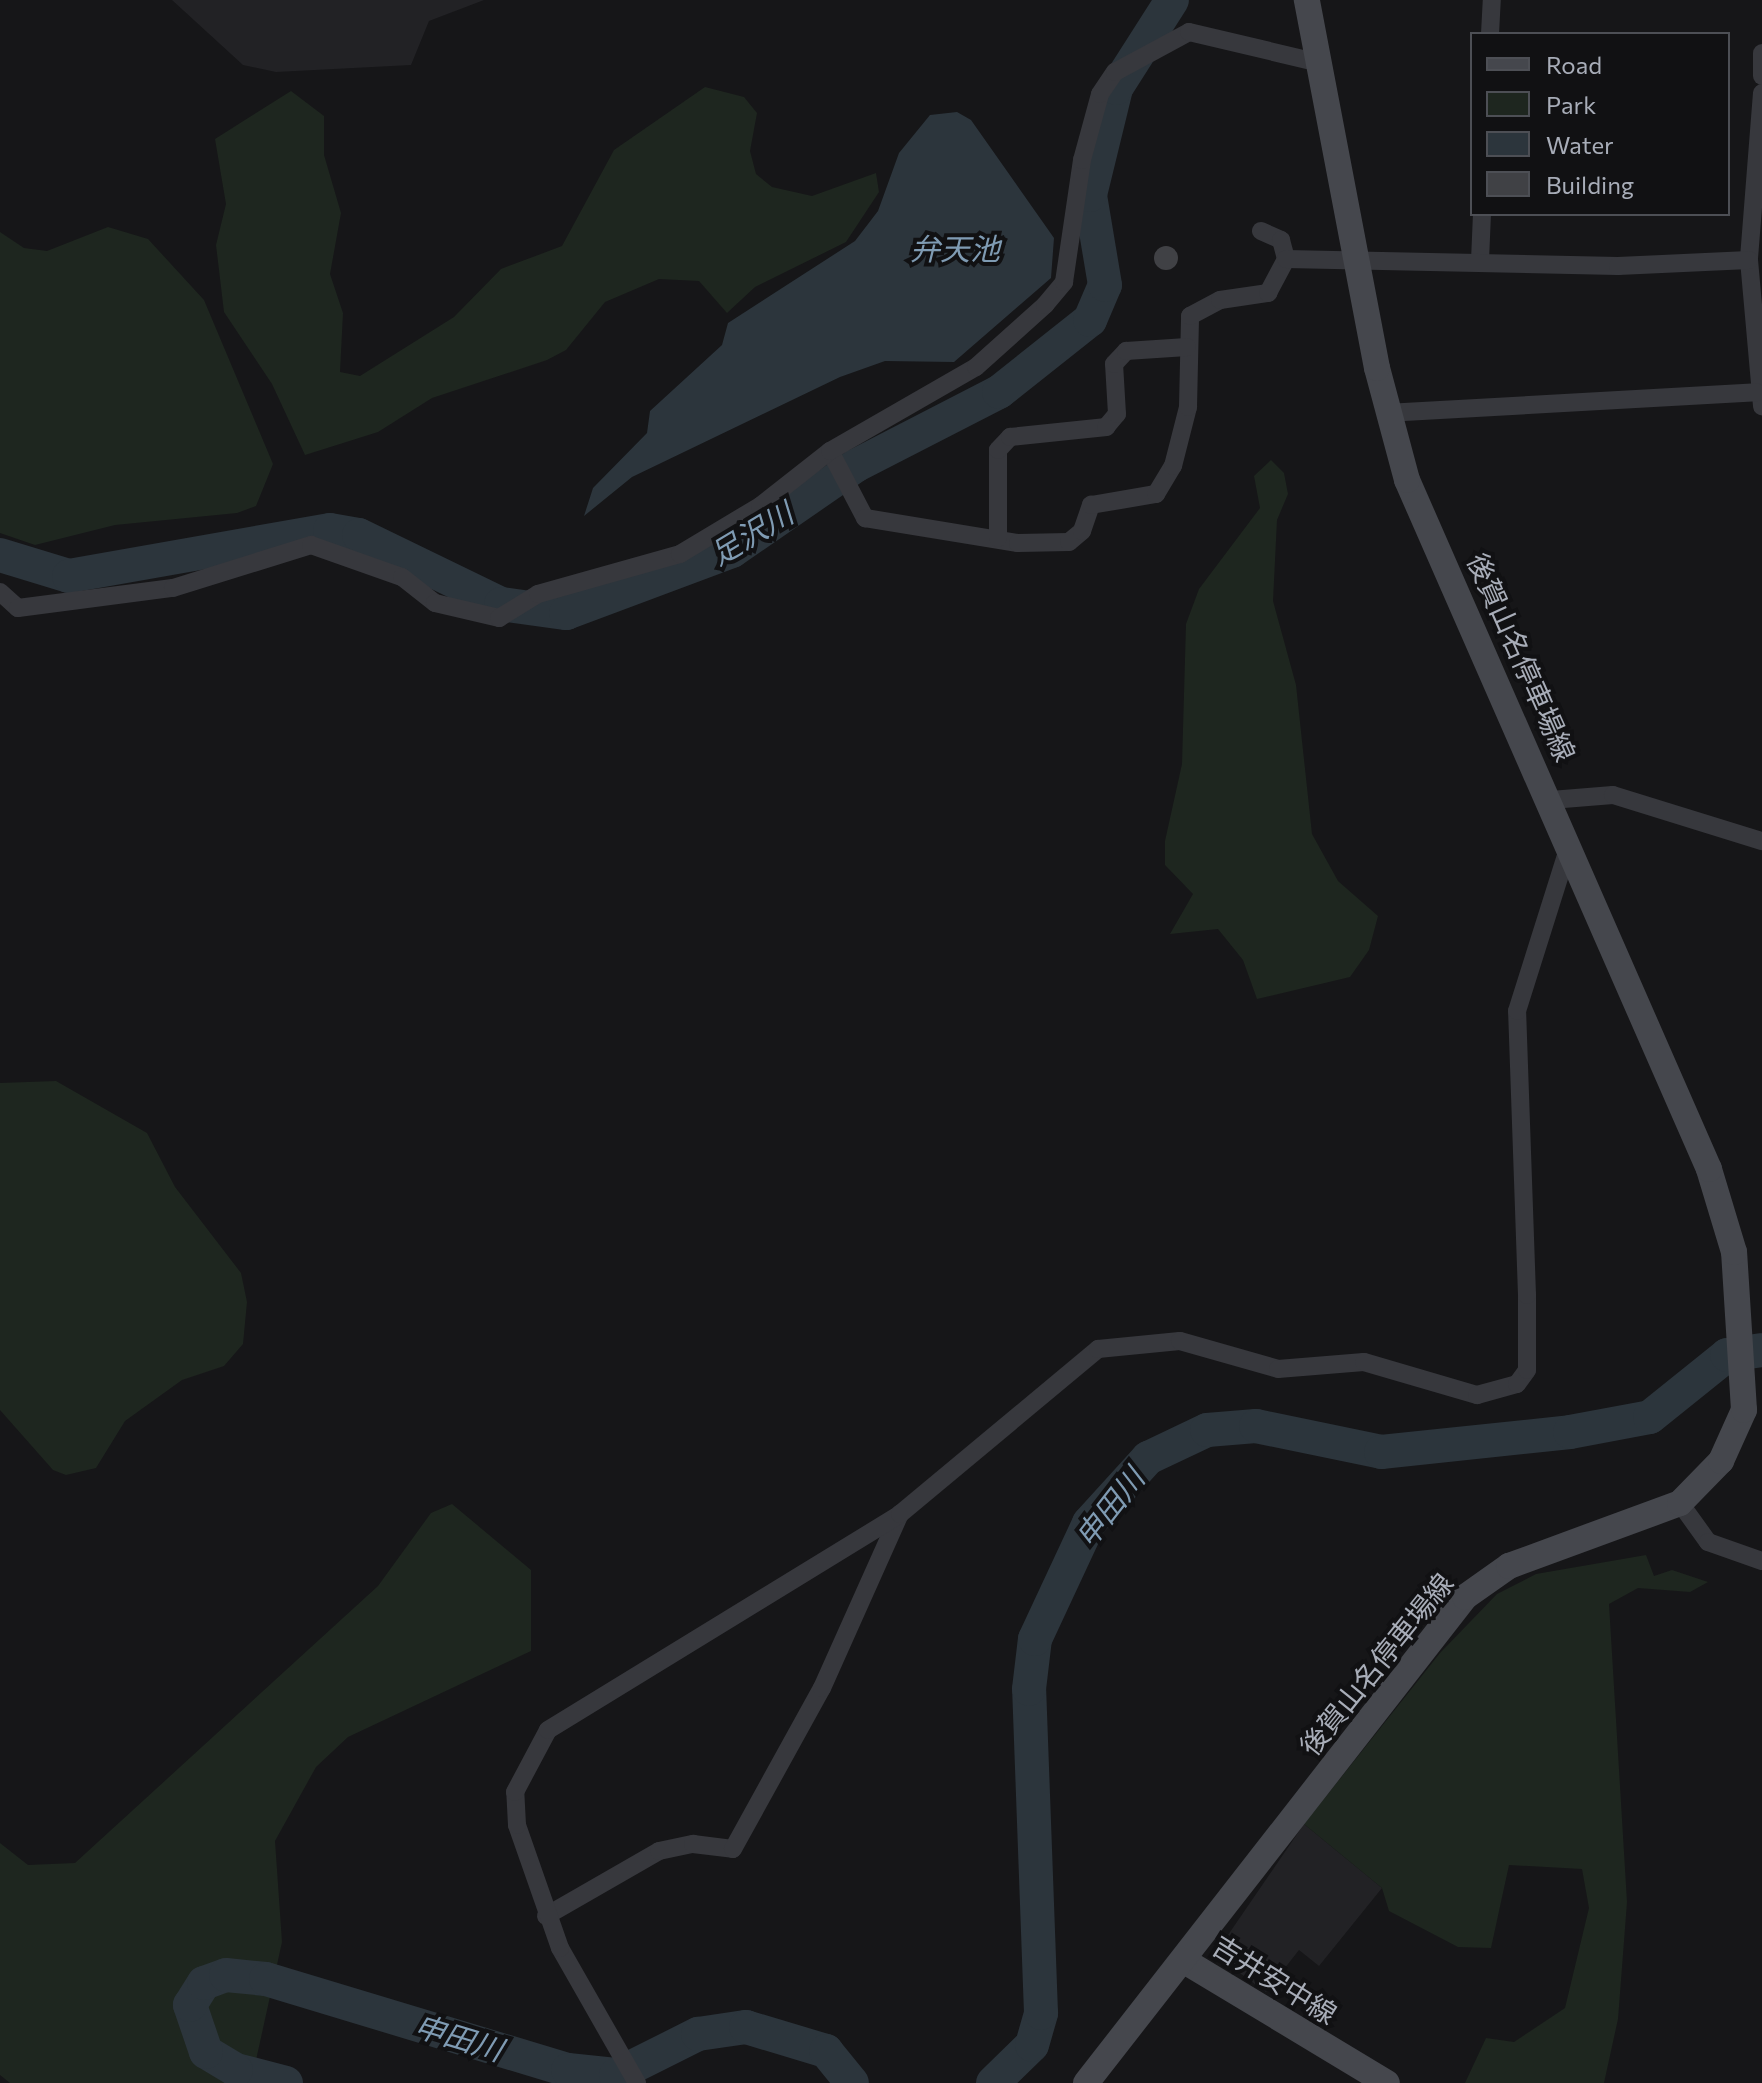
<!DOCTYPE html>
<html>
<head>
<meta charset="utf-8">
<style>
  body { margin:0 }
  #map { position:relative; width:1762px; height:2083px; overflow:hidden; background:#161618; font-family:Commissioner,"Noto Sans JP",sans-serif }
  div>[style] { position:absolute }
  .built>* { inset:0; background:#222225 }
  .green>* { inset:0; background:#1e261f }
  .water>* { inset:0; background:#2c353c }
  .river>* { height:34px; margin:-17px; padding:0 17px; transform-origin:17px; border-radius:17px; background:#2c353c }
  .building>* { inset:0; background:#404145 }
  .round { border-radius:50% }
  .minor>* { height:18px; margin:-9px; padding:0 9px; transform-origin:9px; border-radius:9px; background:#37383d }
  .secondary>* { height:26px; margin:-13px; padding:0 13px; transform-origin:13px; border-radius:13px; background:#45474d }
  span { translate:-50% -50%; white-space:nowrap; text-align:center; line-height:1.15; -webkit-text-stroke:8px #111113; paint-order:stroke }
  .street-label { font-size:28px; color:#a8adb8 }
  .water-label { font-size:30px; color:#7f9bb3; font-style:italic }
  .legend { position:absolute; left:1470px; top:32px; width:260px; height:184px; box-sizing:border-box; background:#111113; border:2px solid #4d4f55; margin:0; padding:10px 14px; list-style:none; font-size:24px; color:#a8adb8 }
  .legend li { display:flex; align-items:center; gap:16px; height:40px }
  .legend b { width:40px; border:2px solid #4d4f55 }
</style>
</head>
<body>
<div id="map">
  <div class="built">
    <div style="clip-path:polygon(172px 0,484px 0,429px 21px,411px 65px,276px 72px,243px 65px)"></div>
    <div style="clip-path:polygon(1304px 1824px,1382px 1888px,1319px 1966px,1299px 1950px,1266px 1992px,1230px 1966px,1228px 1935px)"></div>
  </div>
  <div class="green">
    <div style="clip-path:polygon(705px 87px,744px 97px,757px 113px,750px 151px,756px 174px,772px 187px,812px 196px,876px 173px,879px 192px,846px 242px,755px 287px,727px 313px,699px 281px,659px 279px,605px 302px,566px 350px,547px 360px,432px 398px,378px 432px,305px 455px,272px 384px,224px 312px,216px 245px,226px 204px,215px 139px,291px 91px,324px 116px,324px 155px,341px 213px,330px 274px,343px 313px,340px 372px,360px 376px,454px 317px,501px 269px,562px 246px,614px 150px)"></div>
    <div style="clip-path:polygon(108px 227px,148px 239px,204px 300px,273px 464px,256px 506px,237px 513px,115px 525px,35px 545px,0 533px,0 232px,24px 248px,47px 251px)"></div>
    <div style="clip-path:polygon(1271px 460px,1284px 473px,1288px 494px,1277px 520px,1273px 601px,1296px 685px,1312px 834px,1338px 881px,1378px 916px,1369px 950px,1350px 977px,1257px 999px,1243px 960px,1218px 929px,1170px 934px,1193px 894px,1165px 865px,1165px 841px,1182px 764px,1186px 624px,1199px 589px,1260px 508px,1254px 476px)"></div>
    <div style="clip-path:polygon(56px 1081px,147px 1133px,175px 1187px,241px 1273px,247px 1302px,243px 1344px,224px 1366px,182px 1380px,125px 1421px,96px 1468px,66px 1475px,53px 1470px,0 1410px,0 1083px)"></div>
    <div style="clip-path:polygon(452px 1504px,531px 1570px,531px 1651px,348px 1737px,316px 1767px,275px 1841px,282px 1942px,251px 2083px,10px 2083px,0 2075px,0 1843px,28px 1865px,75px 1863px,378px 1586px,431px 1513px)"></div>
    <div style="clip-path:polygon(1646px 1555px,1654px 1576px,1672px 1570px,1708px 1582px,1690px 1592px,1638px 1588px,1609px 1604px,1627px 1902px,1618px 2019px,1604px 2083px,1465px 2083px,1486px 2038px,1514px 2042px,1565px 2008px,1589px 1908px,1582px 1869px,1509px 1865px,1491px 1948px,1458px 1947px,1389px 1911px,1382px 1888px,1304px 1824px,1440px 1653px,1497px 1594px,1536px 1574px)"></div>
  </div>
  <div class="water">
    <div style="clip-path:polygon(957px 112px,971px 120px,1054px 238px,1051px 278px,954px 362px,885px 361px,840px 377px,632px 477px,584px 516px,593px 488px,647px 433px,650px 411px,722px 345px,728px 323px,855px 241px,878px 211px,899px 153px,930px 115px)"></div>
  </div>
  <div class="river">
    <div style="left:0;top:555px;width:72px;rotate:16.9deg"></div>
    <div style="left:69px;top:576px;width:265px;rotate:-10deg"></div>
    <div style="left:330px;top:530px;width:29px;rotate:10deg"></div>
    <div style="left:359px;top:535px;width:158px;rotate:25.9deg"></div>
    <div style="left:501px;top:604px;width:66px;rotate:7.9deg"></div>
    <div style="left:566px;top:613px;width:177px;rotate:-20.5deg"></div>
    <div style="left:732px;top:551px;width:150px;rotate:-34.6deg"></div>
    <div style="left:855px;top:466px;width:162px;rotate:-27.2deg"></div>
    <div style="left:999px;top:392px;width:116px;rotate:-38.4deg"></div>
    <div style="left:1090px;top:320px;width:38px;rotate:-67deg"></div>
    <div style="left:1105px;top:285px;width:91px;rotate:-99.5deg"></div>
    <div style="left:1090px;top:195px;width:110px;rotate:-76.3deg"></div>
    <div style="left:1116px;top:88px;width:104px;rotate:-57.5deg"></div>
    <div style="left:286px;top:2083px;width:52px;rotate:-165.4deg"></div>
    <div style="left:236px;top:2070px;width:35px;rotate:-149deg"></div>
    <div style="left:206px;top:2052px;width:50px;rotate:-108.8deg"></div>
    <div style="left:190px;top:2005px;width:26px;rotate:-58deg"></div>
    <div style="left:204px;top:1983px;width:23px;rotate:-20deg"></div>
    <div style="left:226px;top:1975px;width:40px;rotate:5.7deg"></div>
    <div style="left:266px;top:1979px;width:315px;rotate:16.8deg"></div>
    <div style="left:568px;top:2070px;width:48px;rotate:5.9deg"></div>
    <div style="left:616px;top:2075px;width:92px;rotate:-26.6deg"></div>
    <div style="left:698px;top:2034px;width:49px;rotate:-8.3deg"></div>
    <div style="left:746px;top:2027px;width:84px;rotate:16.7deg"></div>
    <div style="left:826px;top:2051px;width:41px;rotate:50.9deg"></div>
    <div style="left:993px;top:2083px;width:54px;rotate:-44.3deg"></div>
    <div style="left:1032px;top:2045px;width:33px;rotate:-74deg"></div>
    <div style="left:1041px;top:2013px;width:324px;rotate:-92.1deg"></div>
    <div style="left:1029px;top:1689px;width:50px;rotate:-83.2deg"></div>
    <div style="left:1035px;top:1639px;width:128px;rotate:-65deg"></div>
    <div style="left:1089px;top:1523px;width:88px;rotate:-47.8deg"></div>
    <div style="left:1148px;top:1458px;width:65px;rotate:-25.4deg"></div>
    <div style="left:1207px;top:1430px;width:49px;rotate:-4.7deg"></div>
    <div style="left:1256px;top:1426px;width:128px;rotate:11.7deg"></div>
    <div style="left:1381px;top:1452px;width:190px;rotate:-6deg"></div>
    <div style="left:1570px;top:1432px;width:81px;rotate:-10.6deg"></div>
    <div style="left:1650px;top:1417px;width:99px;rotate:-38.8deg"></div>
    <div style="left:1727px;top:1355px;width:35px;rotate:-8deg"></div>
  </div>
  <div class="building">
    <div class="round" style="left:1154px;top:246px;width:24px;height:24px"></div>
  </div>
  <div class="minor">
    <div style="left:1490px;top:34px;width:34px;rotate:-87deg"></div>
    <div style="left:1762px;top:53px;width:23px;rotate:90deg"></div>
    <div style="left:1762px;top:93px;width:168px;rotate:94.5deg"></div>
    <div style="left:1749px;top:260px;width:147px;rotate:84.9deg"></div>
    <div style="left:1261px;top:231px;width:22px;rotate:24deg"></div>
    <div style="left:1281px;top:240px;width:20px;rotate:75deg"></div>
    <div style="left:1480px;top:261px;width:47px;rotate:-87.6deg"></div>
    <div style="left:1386px;top:413px;width:371px;rotate:-3.2deg"></div>
    <div style="left:830px;top:451px;width:76px;rotate:62.4deg"></div>
    <div style="left:865px;top:518px;width:155px;rotate:9.3deg"></div>
    <div style="left:1018px;top:543px;width:51px;rotate:-1.1deg"></div>
    <div style="left:1069px;top:542px;width:17px;rotate:-40deg"></div>
    <div style="left:1082px;top:531px;width:28px;rotate:-71deg"></div>
    <div style="left:1091px;top:505px;width:66px;rotate:-9.6deg"></div>
    <div style="left:1156px;top:494px;width:33px;rotate:-59deg"></div>
    <div style="left:1173px;top:466px;width:61px;rotate:-75.7deg"></div>
    <div style="left:1188px;top:407px;width:91px;rotate:-88.7deg"></div>
    <div style="left:1190px;top:316px;width:34px;rotate:-28deg"></div>
    <div style="left:1220px;top:300px;width:49px;rotate:-8.3deg"></div>
    <div style="left:1268px;top:293px;width:38px;rotate:-62deg"></div>
    <div style="left:1286px;top:259px;width:332px;rotate:1.2deg"></div>
    <div style="left:1618px;top:266px;width:131px;rotate:-2.6deg"></div>
    <div style="left:998px;top:538px;width:88px;rotate:-90deg"></div>
    <div style="left:998px;top:450px;width:18px;rotate:-47deg"></div>
    <div style="left:1010px;top:437px;width:97px;rotate:-5.9deg"></div>
    <div style="left:1106px;top:427px;width:17px;rotate:-50deg"></div>
    <div style="left:1117px;top:414px;width:50px;rotate:-93.4deg"></div>
    <div style="left:1114px;top:364px;width:18px;rotate:-47deg"></div>
    <div style="left:1126px;top:351px;width:61px;rotate:-3.8deg"></div>
    <div style="left:0;top:592px;width:24px;rotate:42deg"></div>
    <div style="left:18px;top:608px;width:156px;rotate:-7.4deg"></div>
    <div style="left:173px;top:588px;width:145px;rotate:-17.3deg"></div>
    <div style="left:311px;top:545px;width:96px;rotate:19.4deg"></div>
    <div style="left:402px;top:577px;width:42px;rotate:38.2deg"></div>
    <div style="left:435px;top:603px;width:66px;rotate:13.2deg"></div>
    <div style="left:499px;top:618px;width:46px;rotate:-31.6deg"></div>
    <div style="left:538px;top:594px;width:148px;rotate:-15.7deg"></div>
    <div style="left:680px;top:554px;width:93px;rotate:-31deg"></div>
    <div style="left:760px;top:506px;width:89px;rotate:-38.2deg"></div>
    <div style="left:830px;top:451px;width:168px;rotate:-29.9deg"></div>
    <div style="left:976px;top:367px;width:93px;rotate:-41.9deg"></div>
    <div style="left:1045px;top:305px;width:30px;rotate:-50deg"></div>
    <div style="left:1064px;top:282px;width:123px;rotate:-81.6deg"></div>
    <div style="left:1082px;top:160px;width:68px;rotate:-74.7deg"></div>
    <div style="left:1100px;top:94px;width:27px;rotate:-56deg"></div>
    <div style="left:1115px;top:72px;width:84px;rotate:-28.4deg"></div>
    <div style="left:1189px;top:32px;width:130px;rotate:13.3deg"></div>
    <div style="left:1551px;top:800px;width:62px;rotate:-4.6deg"></div>
    <div style="left:1613px;top:795px;width:156px;rotate:17.2deg"></div>
    <div style="left:1680px;top:1503px;width:48px;rotate:54.3deg"></div>
    <div style="left:1708px;top:1542px;width:57px;rotate:19.4deg"></div>
    <div style="left:546px;top:1916px;width:130px;rotate:-29.9deg"></div>
    <div style="left:659px;top:1851px;width:35px;rotate:-12deg"></div>
    <div style="left:693px;top:1844px;width:40px;rotate:7.1deg"></div>
    <div style="left:733px;top:1849px;width:184px;rotate:-61.1deg"></div>
    <div style="left:822px;top:1688px;width:191px;rotate:-65.9deg"></div>
    <div style="left:637px;top:2083px;width:155px;rotate:-119.7deg"></div>
    <div style="left:560px;top:1948px;width:130px;rotate:-109.3deg"></div>
    <div style="left:517px;top:1825px;width:33px;rotate:-93deg"></div>
    <div style="left:515px;top:1792px;width:70px;rotate:-62deg"></div>
    <div style="left:548px;top:1730px;width:413px;rotate:-31.5deg"></div>
    <div style="left:900px;top:1514px;width:258px;rotate:-39.8deg"></div>
    <div style="left:1098px;top:1349px;width:82px;rotate:-5.6deg"></div>
    <div style="left:1180px;top:1341px;width:102px;rotate:15.9deg"></div>
    <div style="left:1278px;top:1369px;width:86px;rotate:-4.7deg"></div>
    <div style="left:1364px;top:1362px;width:118px;rotate:16.3deg"></div>
    <div style="left:1477px;top:1395px;width:41px;rotate:-15.4deg"></div>
    <div style="left:1517px;top:1384px;width:17px;rotate:-54deg"></div>
    <div style="left:1527px;top:1370px;width:75px;rotate:-90deg"></div>
    <div style="left:1527px;top:1295px;width:284px;rotate:-92deg"></div>
    <div style="left:1517px;top:1011px;width:173px;rotate:-72.5deg"></div>
  </div>
  <div class="secondary">
    <div style="left:1183px;top:1960px;width:238px;rotate:31.1deg"></div>
    <div style="left:1086px;top:2083px;width:616px;rotate:-52.05deg"></div>
    <div style="left:1465px;top:1597px;width:54px;rotate:-35.2deg"></div>
    <div style="left:1509px;top:1566px;width:182px;rotate:-20.2deg"></div>
    <div style="left:1680px;top:1503px;width:59px;rotate:-45.7deg"></div>
    <div style="left:1721px;top:1461px;width:56px;rotate:-65.7deg"></div>
    <div style="left:1744px;top:1410px;width:158px;rotate:-93.6deg"></div>
    <div style="left:1734px;top:1252px;width:87px;rotate:-106.8deg"></div>
    <div style="left:1709px;top:1169px;width:752px;rotate:-113.67deg"></div>
    <div style="left:1407px;top:480px;width:116px;rotate:-105deg"></div>
    <div style="left:1377px;top:368px;width:375px;rotate:-100.8deg"></div>
  </div>
  <div class="street-label">
    <span style="left:1522px;top:657px;rotate:66deg">後賀山名停車場線</span>
    <span style="left:1376px;top:1664px;rotate:-51deg">後賀山名停車場線</span>
    <span style="left:1275px;top:1979px;rotate:32deg">吉井安中線</span>
  </div>
  <div class="water-label">
    <span style="left:955px;top:248px">弁天池</span>
    <span style="left:751px;top:533px;rotate:-31deg">足沢川</span>
    <span style="left:1109px;top:1507px;rotate:-52deg">申田川</span>
    <span style="left:459px;top:2037px;rotate:17deg">申田川</span>
  </div>
  <ul class="legend">
  <li><b style="height:10px;background:#45474d"></b>Road</li>
  <li><b style="height:22px;background:#1e261f"></b>Park</li>
  <li><b style="height:22px;background:#2c353c"></b>Water</li>
  <li><b style="height:22px;background:#404145"></b>Building</li>
  </ul>
</div>
</body>
</html>
